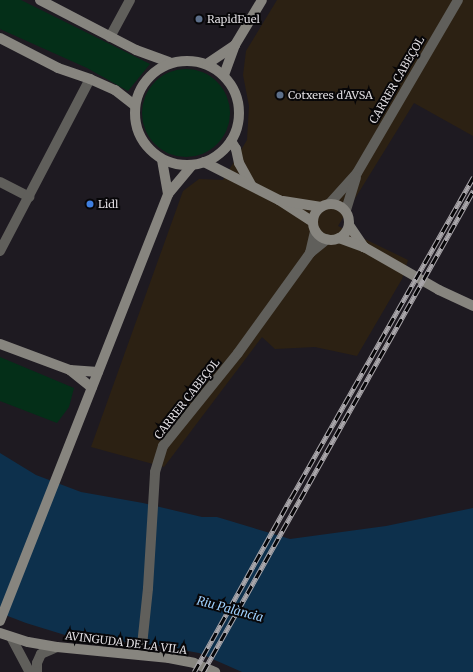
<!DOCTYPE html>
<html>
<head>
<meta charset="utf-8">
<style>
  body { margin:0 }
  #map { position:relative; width:473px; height:672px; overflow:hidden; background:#1e1a21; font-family:Merriweather,serif }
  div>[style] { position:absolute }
  .industrial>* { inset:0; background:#2c2113 }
  .green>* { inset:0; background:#042f18 }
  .round { border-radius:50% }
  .water>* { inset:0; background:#0d304c }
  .street>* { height:10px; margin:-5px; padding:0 5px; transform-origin:5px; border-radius:5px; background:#605f5b }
  .secondary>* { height:10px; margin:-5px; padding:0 5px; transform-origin:5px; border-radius:5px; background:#87857f }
  .secondary>.ring { margin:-5px; padding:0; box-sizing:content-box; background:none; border:10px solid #87857f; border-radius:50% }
  .rail>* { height:4.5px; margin-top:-2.25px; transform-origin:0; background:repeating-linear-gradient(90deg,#070608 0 9px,#a9a6aa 0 18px); box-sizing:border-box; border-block:1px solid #a9a6aa }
  .dots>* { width:11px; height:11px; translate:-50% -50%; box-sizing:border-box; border:2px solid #070608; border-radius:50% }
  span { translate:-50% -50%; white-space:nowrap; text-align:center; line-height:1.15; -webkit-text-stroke:4px #070608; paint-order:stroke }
  .poi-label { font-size:11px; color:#dfdce0 }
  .left { translate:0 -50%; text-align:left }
  .street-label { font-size:11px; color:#dfdce0 }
  .water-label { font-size:12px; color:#9fd1fe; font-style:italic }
</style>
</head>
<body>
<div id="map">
  <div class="industrial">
    <div style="clip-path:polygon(277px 0,473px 0,473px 136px,414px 103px,338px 226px,408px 260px,402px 279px,357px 356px,315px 347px,275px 349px,262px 337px,164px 467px,91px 447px,183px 191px,199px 179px,223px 180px,247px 140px,249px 106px,243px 75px,246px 51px)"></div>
  </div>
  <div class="green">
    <div style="clip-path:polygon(0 0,21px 0,150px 64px,128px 91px,87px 68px,0 29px)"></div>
    <div class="round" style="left:142px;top:69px;width:88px;height:88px"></div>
    <div style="clip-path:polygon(0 357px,74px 388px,69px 407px,57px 423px,0 401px)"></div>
  </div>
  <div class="water">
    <div style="clip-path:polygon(0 453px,36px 475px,81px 492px,143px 503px,202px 517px,217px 517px,290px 539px,386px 526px,473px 508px,473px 672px,242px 672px,199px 653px,155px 645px,65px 635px,26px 623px,0 613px)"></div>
  </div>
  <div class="street">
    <div style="left:110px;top:37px;width:42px;rotate:-61.6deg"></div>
    <div style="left:0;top:182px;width:33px;rotate:27deg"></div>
    <div style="left:330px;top:203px;width:40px;rotate:-48deg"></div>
    <div style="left:357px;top:173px;width:200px;rotate:-59.7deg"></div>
    <div style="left:346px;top:210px;width:34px;rotate:-73deg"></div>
    <div style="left:0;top:251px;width:194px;rotate:-62.4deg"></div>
    <div style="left:310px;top:253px;width:23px;rotate:-77deg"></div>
    <div style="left:11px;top:637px;width:40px;rotate:62deg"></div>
    <div style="left:141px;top:655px;width:67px;rotate:-84deg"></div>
    <div style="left:148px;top:588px;width:116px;rotate:-86.5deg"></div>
    <div style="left:155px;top:472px;width:27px;rotate:-73deg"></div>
    <div style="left:163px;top:446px;width:119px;rotate:-51.1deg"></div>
    <div style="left:238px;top:353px;width:123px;rotate:-54.2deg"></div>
    <div style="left:310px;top:253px;width:22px;rotate:-39deg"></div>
    <div style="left:37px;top:672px;width:9px;rotate:-90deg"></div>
    <div style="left:37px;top:663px;width:10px;rotate:-66deg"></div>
    <div style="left:41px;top:654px;width:17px;rotate:-24deg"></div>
  </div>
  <div class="secondary">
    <div style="left:40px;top:0;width:108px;rotate:27.5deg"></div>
    <div style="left:136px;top:50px;width:35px;rotate:20deg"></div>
    <div style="left:0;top:38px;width:65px;rotate:27.3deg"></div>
    <div style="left:58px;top:68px;width:34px;rotate:19deg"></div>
    <div style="left:90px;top:79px;width:27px;rotate:24deg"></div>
    <div style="left:115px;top:90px;width:24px;rotate:38deg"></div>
    <div class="ring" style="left:135px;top:61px;width:94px;height:94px"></div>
    <div style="left:207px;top:64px;width:34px;rotate:-34deg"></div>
    <div style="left:224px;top:75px;width:32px;rotate:-70deg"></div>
    <div style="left:235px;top:45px;width:52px;rotate:-59deg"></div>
    <div style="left:231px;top:141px;width:9px;rotate:58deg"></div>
    <div style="left:236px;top:149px;width:14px;rotate:78deg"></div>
    <div style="left:239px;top:163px;width:25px;rotate:61deg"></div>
    <div style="left:162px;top:160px;width:35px;rotate:80deg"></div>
    <div style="left:204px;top:162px;width:84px;rotate:26.9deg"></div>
    <div style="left:279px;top:200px;width:40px;rotate:32.9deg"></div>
    <div style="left:283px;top:201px;width:37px;rotate:9deg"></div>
    <div class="ring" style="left:313px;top:204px;width:26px;height:26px"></div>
    <div style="left:349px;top:225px;width:27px;rotate:56deg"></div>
    <div style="left:339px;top:238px;width:27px;rotate:20deg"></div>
    <div style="left:364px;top:247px;width:86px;rotate:29.8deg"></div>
    <div style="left:439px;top:290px;width:38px;rotate:25deg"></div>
    <div style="left:0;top:344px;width:75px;rotate:20.4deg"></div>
    <div style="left:70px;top:370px;width:28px;rotate:4deg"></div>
    <div style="left:70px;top:370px;width:28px;rotate:39deg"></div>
    <div style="left:0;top:621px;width:459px;rotate:-68.5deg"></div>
    <div style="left:168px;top:194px;width:38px;rotate:-50deg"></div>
    <div style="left:0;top:633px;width:29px;rotate:18deg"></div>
    <div style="left:28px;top:642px;width:29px;rotate:10deg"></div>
    <div style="left:57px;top:647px;width:113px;rotate:5.6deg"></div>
    <div style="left:169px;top:658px;width:25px;rotate:11deg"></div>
    <div style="left:194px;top:663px;width:23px;rotate:23deg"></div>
  </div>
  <div class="rail">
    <div style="left:194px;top:672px;width:199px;rotate:-60.9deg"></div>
    <div style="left:291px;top:498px;width:369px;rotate:-60.4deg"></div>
    <div style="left:203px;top:672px;width:552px;rotate:-60.69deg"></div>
  </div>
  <div class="dots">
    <div style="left:199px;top:19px;background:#5c6f8a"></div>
    <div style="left:280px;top:95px;background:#5c6f8a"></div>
    <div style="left:90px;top:204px;background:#3f7fe0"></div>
  </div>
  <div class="poi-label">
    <span class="left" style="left:207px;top:19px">RapidFuel</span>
    <span class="left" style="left:288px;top:95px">Cotxeres d'AVSA</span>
    <span class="left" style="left:98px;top:204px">Lidl</span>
  </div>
  <div class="street-label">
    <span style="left:397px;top:80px;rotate:-60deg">CARRER CABEÇOL</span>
    <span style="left:187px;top:399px;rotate:-52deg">CARRER CABEÇOL</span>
    <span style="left:126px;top:643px;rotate:7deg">AVINGUDA DE LA VILA</span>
  </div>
  <div class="water-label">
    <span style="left:230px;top:609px;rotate:15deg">Riu Palància</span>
  </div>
</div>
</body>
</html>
